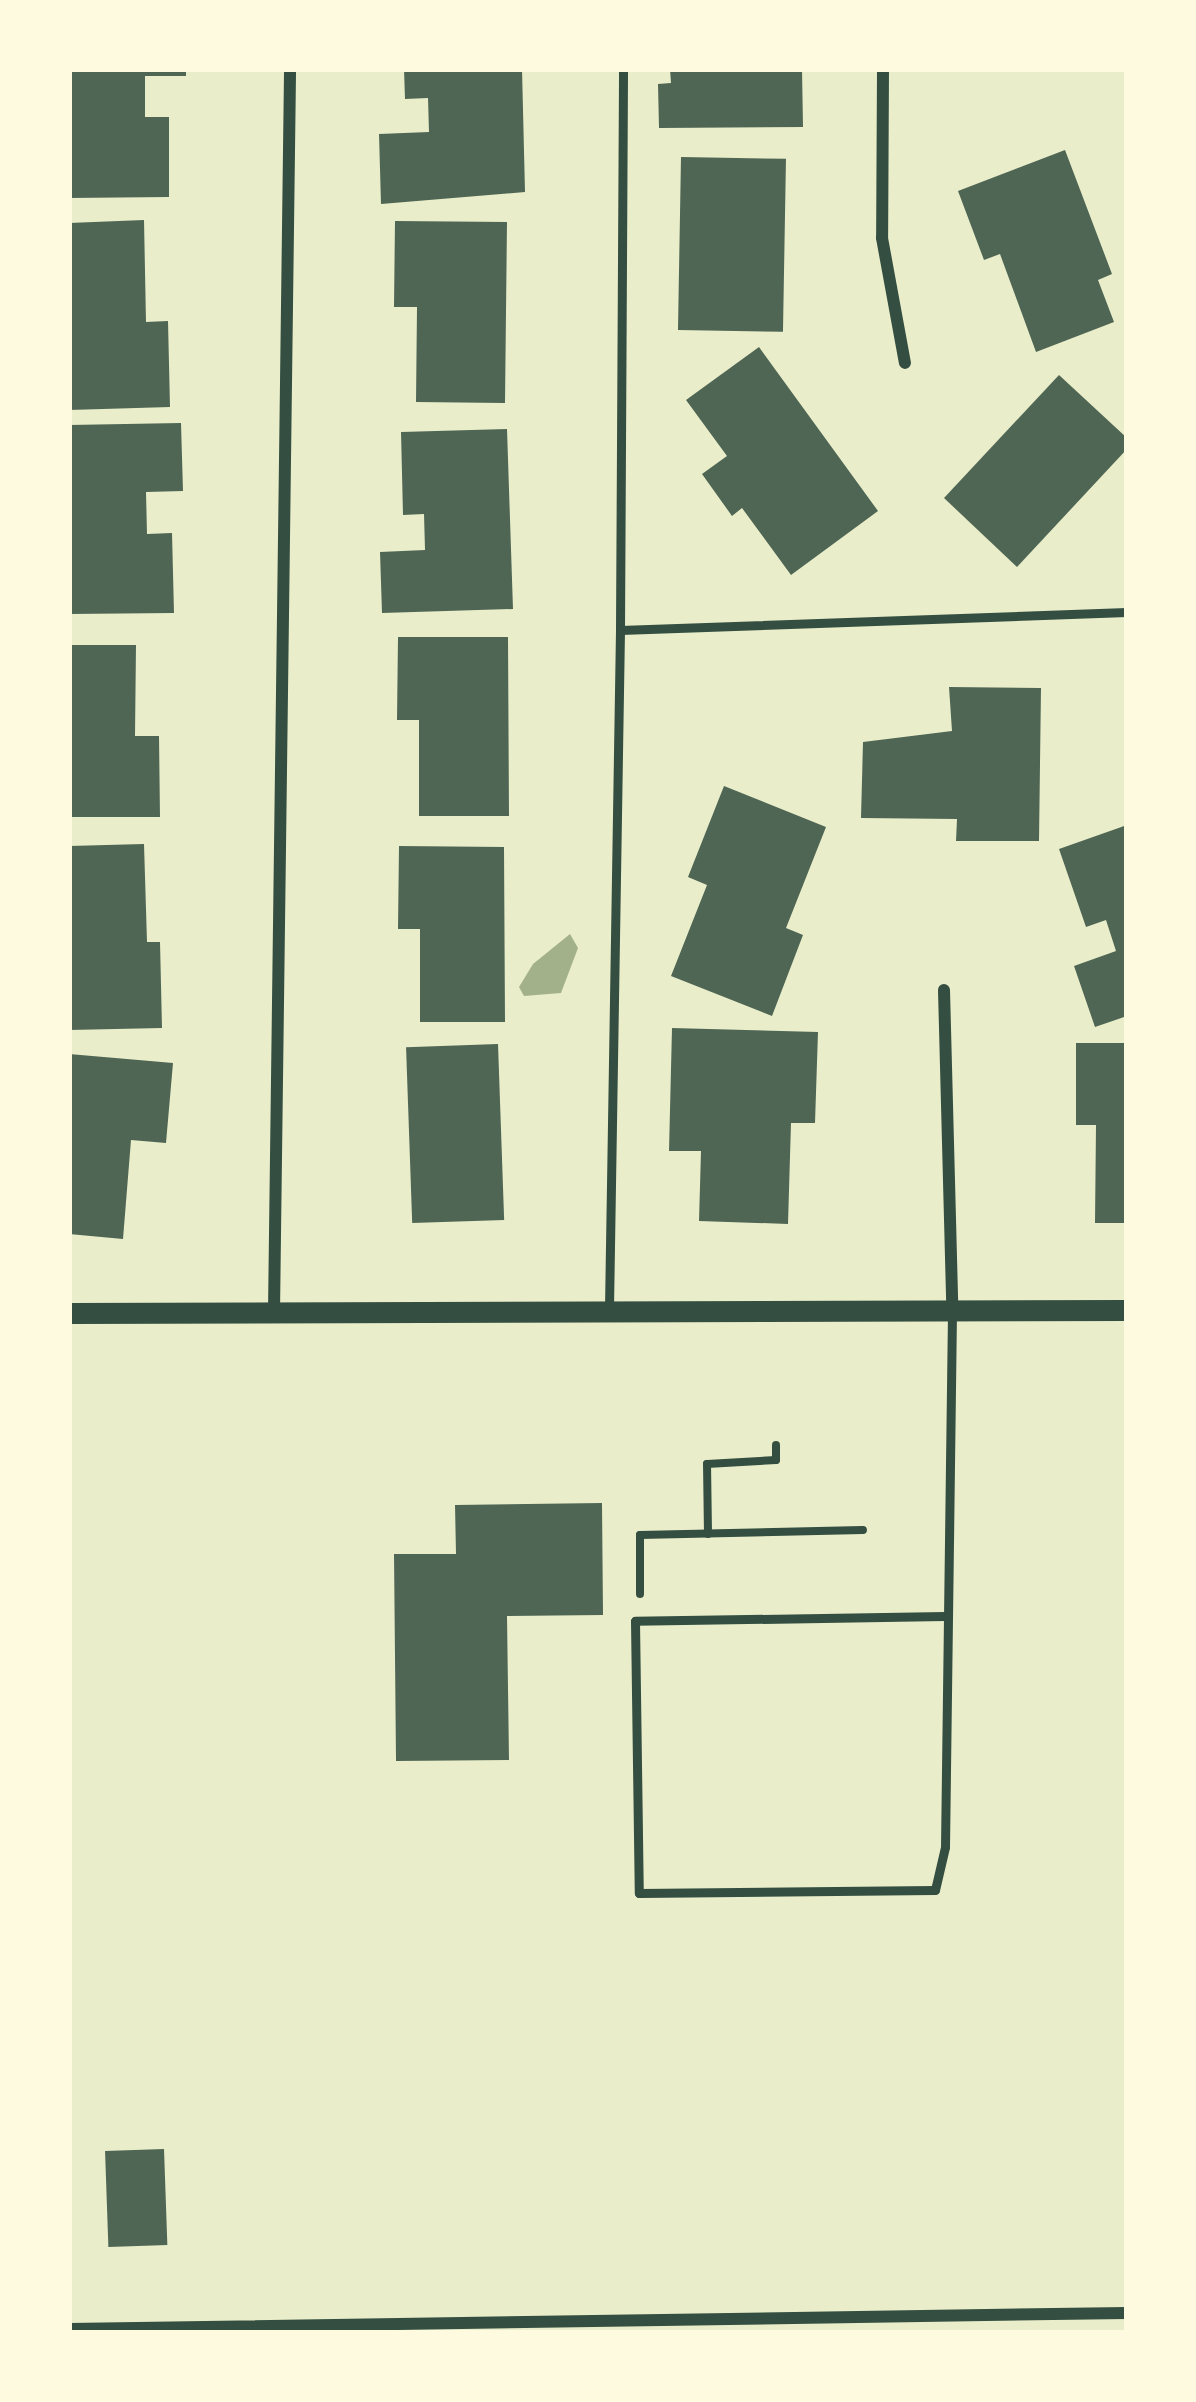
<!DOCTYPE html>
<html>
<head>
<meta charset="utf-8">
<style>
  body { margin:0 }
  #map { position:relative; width:1196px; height:2402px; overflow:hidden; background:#e9edc9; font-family:Poppins,sans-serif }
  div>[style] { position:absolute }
  .water>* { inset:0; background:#a3b18a }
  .building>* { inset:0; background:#4f6655; transform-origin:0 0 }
  .path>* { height:8px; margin:-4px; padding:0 4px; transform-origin:4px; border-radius:4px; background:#344e41 }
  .service>* { height:9px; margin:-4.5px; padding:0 4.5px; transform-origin:4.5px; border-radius:4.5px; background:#344e41 }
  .minor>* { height:12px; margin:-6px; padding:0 6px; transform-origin:6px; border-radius:6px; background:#344e41 }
  .tertiary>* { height:21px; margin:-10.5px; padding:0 10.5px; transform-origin:10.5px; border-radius:10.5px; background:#344e41 }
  span { translate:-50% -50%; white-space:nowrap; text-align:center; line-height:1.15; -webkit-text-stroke:12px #fefae0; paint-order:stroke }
  .frame { position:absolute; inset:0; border:72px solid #fefae0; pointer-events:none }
</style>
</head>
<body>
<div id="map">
  <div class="water">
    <div style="clip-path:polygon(570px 934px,578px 948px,561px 993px,524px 996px,519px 987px,533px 964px)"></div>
  </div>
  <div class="building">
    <div style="clip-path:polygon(69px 69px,186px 69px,186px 76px,145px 76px,145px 117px,169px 117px,169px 197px,69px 198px)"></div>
    <div style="clip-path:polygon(404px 69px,522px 69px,525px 192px,381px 204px,379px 134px,429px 132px,428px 98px,405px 99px)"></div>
    <div style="clip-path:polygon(670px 69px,802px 69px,803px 127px,659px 128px,658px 84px,671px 83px)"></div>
    <div style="clip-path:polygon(1065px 150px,1112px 274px,1098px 280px,1114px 322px,1036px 352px,1000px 254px,984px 260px,958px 191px)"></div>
    <div style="left:681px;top:157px;width:105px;height:173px;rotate:1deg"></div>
    <div style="clip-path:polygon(144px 220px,146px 322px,168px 321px,170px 407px,69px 410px,69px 223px)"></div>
    <div style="clip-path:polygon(395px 221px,507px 222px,505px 403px,416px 402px,417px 307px,394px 307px)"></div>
    <div style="clip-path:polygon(759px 347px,878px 511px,791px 575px,742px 508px,732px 516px,702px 474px,727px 456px,686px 400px)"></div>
    <div style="clip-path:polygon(1059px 375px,1127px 438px,1127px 449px,1017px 567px,944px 498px)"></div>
    <div style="clip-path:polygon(181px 423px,183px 491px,146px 492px,147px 534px,172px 533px,174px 613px,69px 614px,69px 425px)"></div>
    <div style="clip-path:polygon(507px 429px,513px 609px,382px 613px,380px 552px,425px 550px,424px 514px,403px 515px,401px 432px)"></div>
    <div style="clip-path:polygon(398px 637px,508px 637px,509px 816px,419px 816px,419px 720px,397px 720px)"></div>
    <div style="clip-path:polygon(69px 645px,136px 645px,135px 736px,159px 736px,160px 817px,69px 817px)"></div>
    <div style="clip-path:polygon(949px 687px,1041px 688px,1039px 841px,956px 841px,957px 819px,861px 818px,863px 742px,952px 731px)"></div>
    <div style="clip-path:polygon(724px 786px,826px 827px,786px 928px,803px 935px,772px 1016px,671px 976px,707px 885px,688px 877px)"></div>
    <div style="clip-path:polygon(1127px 825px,1127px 1016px,1095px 1027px,1074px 966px,1116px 951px,1106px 920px,1086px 927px,1059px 849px)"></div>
    <div style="clip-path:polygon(144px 844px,147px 942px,160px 942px,162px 1028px,69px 1030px,69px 846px)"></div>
    <div style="clip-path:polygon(399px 846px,504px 847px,505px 1022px,420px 1022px,420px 929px,398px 929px)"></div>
    <div style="clip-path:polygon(672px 1028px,818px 1032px,815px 1123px,791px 1123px,788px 1224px,699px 1221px,701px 1151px,669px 1151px)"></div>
    <div style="clip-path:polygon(1076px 1043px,1127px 1043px,1127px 1223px,1095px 1223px,1096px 1125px,1076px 1125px)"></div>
    <div style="left:498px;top:1044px;width:176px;height:92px;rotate:88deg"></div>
    <div style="clip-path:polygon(69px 1054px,173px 1063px,166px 1143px,131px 1140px,123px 1239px,69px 1234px)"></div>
    <div style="clip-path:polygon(602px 1503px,603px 1615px,507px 1616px,509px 1760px,396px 1761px,394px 1554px,456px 1554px,455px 1505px)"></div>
    <div style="left:164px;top:2149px;width:96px;height:59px;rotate:88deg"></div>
  </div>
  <div class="path">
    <div style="left:708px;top:1534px;width:70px;rotate:-90.8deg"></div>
    <div style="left:707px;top:1464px;width:69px;rotate:-3.3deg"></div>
    <div style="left:776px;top:1460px;width:15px;rotate:-90deg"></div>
    <div style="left:640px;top:1594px;width:59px;rotate:-90deg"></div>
    <div style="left:640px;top:1535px;width:223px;rotate:-1.3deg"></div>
  </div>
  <div class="service">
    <div style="left:620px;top:630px;width:561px;rotate:-89.69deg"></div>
    <div style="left:609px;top:1308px;width:678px;rotate:-89.07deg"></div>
    <div style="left:620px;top:630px;width:507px;rotate:-2.03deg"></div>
    <div style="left:945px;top:1616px;width:310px;rotate:179.1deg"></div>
    <div style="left:635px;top:1621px;width:272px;rotate:89.2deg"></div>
    <div style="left:639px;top:1893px;width:296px;rotate:-0.6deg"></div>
    <div style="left:935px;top:1890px;width:44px;rotate:-76.9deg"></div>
    <div style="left:945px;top:1847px;width:537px;rotate:-89.25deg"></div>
  </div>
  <div class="minor">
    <div style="left:883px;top:69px;width:169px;rotate:90.3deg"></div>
    <div style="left:882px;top:238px;width:127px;rotate:79.6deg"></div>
    <div style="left:944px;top:990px;width:315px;rotate:88.5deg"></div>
    <div style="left:274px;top:1312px;width:1243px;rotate:-89.26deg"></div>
    <div style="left:69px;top:2329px;width:1058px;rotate:-0.87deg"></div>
  </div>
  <div class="tertiary">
    <div style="left:69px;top:1313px;width:1058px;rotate:-0.16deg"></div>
  </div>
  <div class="frame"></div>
</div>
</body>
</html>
